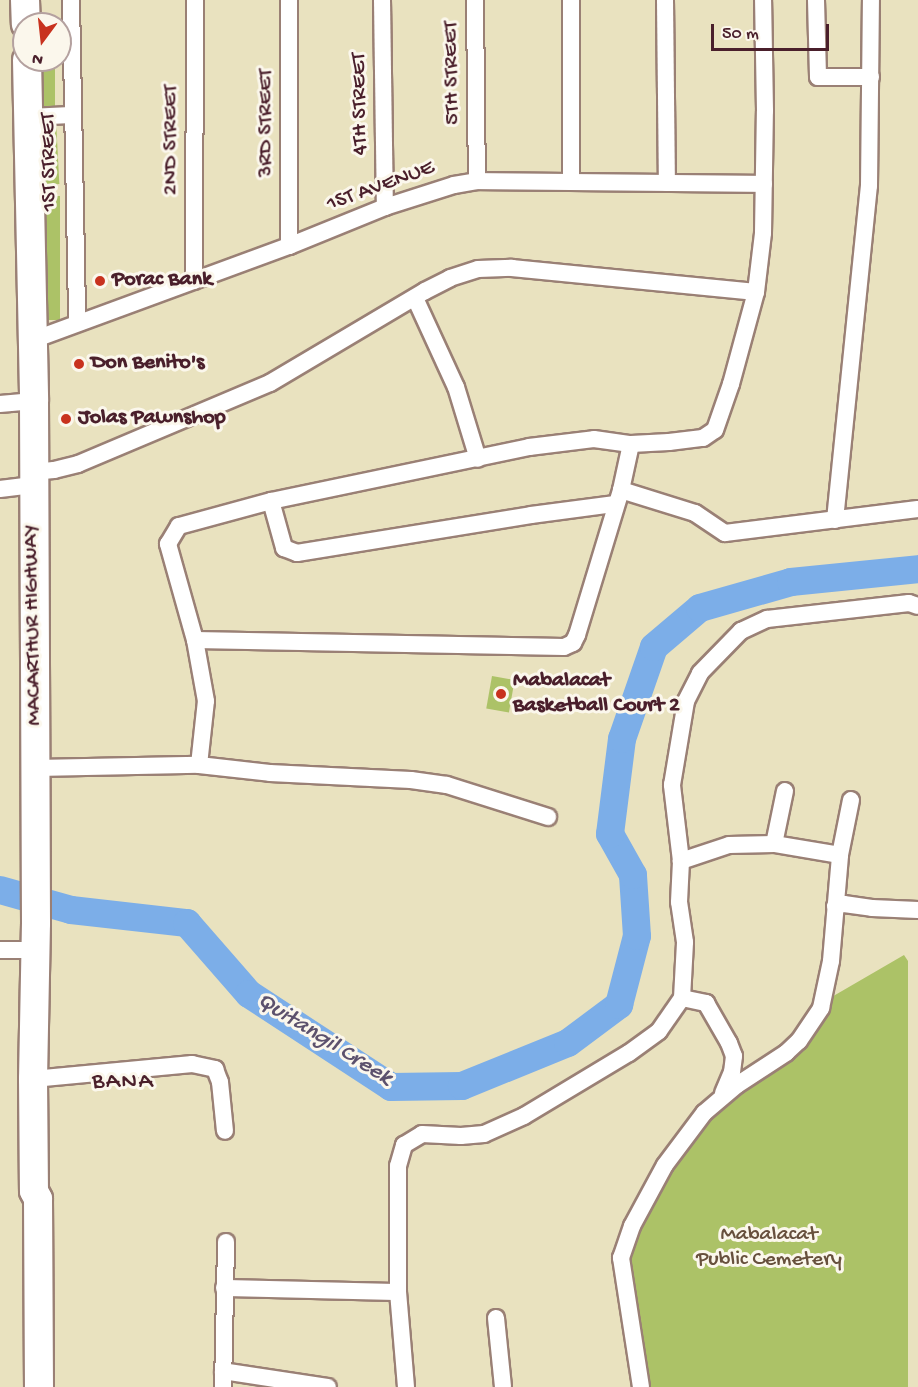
<!DOCTYPE html>
<html>
<head>
<meta charset="utf-8">
<style>
  body { margin:0 }
  #map { position:relative; width:918px; height:1387px; overflow:hidden; background:#e9e2bf; font-family:"Gochi Hand",sans-serif }
  div>[style] { position:absolute }
  .green>* { inset:0; background:#acc267; transform-origin:0 0 }
  .river>* { height:28px; margin:-14px; padding:0 14px; transform-origin:14px; border-radius:14px; background:#7caee8 }
  .roads { filter:drop-shadow(2px 0 #9a8075) drop-shadow(-2px 0 #9a8075) drop-shadow(0 2px #9a8075) drop-shadow(0 -2px #9a8075) }
  .minor>* { height:16px; margin:-8px; padding:0 8px; transform-origin:8px; border-radius:8px; background:#fff }
  .trunk>* { height:28px; margin:-14px; padding:0 14px; transform-origin:14px; border-radius:14px; background:#fff }
  .dots>* { width:16px; height:16px; translate:-50% -50%; box-sizing:border-box; border:3px solid #fbf7ec; border-radius:50% }
  span { translate:-50% -50%; white-space:nowrap; text-align:center; line-height:1.15; -webkit-text-stroke:6px #fbf7ec; paint-order:stroke }
  .street-label { font-size:22px; color:#4a1f2b }
  .poi-label { font-size:22px; color:#4a1f2b; font-weight:700 }
  .left { translate:0 -50%; text-align:left }
  .park-label { font-size:22px; color:#67503d }
  .water-label { font-size:24px; color:#5c516d; font-style:italic }
  .neighbourhood-label { font-size:24px; color:#4a1f2b; letter-spacing:1.5px }
  .north { position:absolute; left:12px; top:12px; width:60px; height:60px; box-sizing:border-box; background:#fbf7ec; border:2px solid #b4a19f; border-radius:50%; rotate:195deg; font-size:16px; font-weight:700; line-height:24px; text-align:center; color:#4a1f2b }
  .north::after { content:''; display:block; margin:auto; width:21px; height:27px; background:#c8321e; clip-path:polygon(50% 0,100% 100%,50% 72%,0 100%) }
  .scale { position:absolute; left:711px; top:24px; width:118px; height:27px; box-sizing:border-box; border:3px solid #4a1f2b; border-top:0; padding-left:8px; font-size:18px; line-height:21px; white-space:nowrap; color:#4a1f2b; -webkit-text-stroke:4px #fbf7ec; paint-order:stroke }
</style>
</head>
<body>
<div id="map">
  <div class="green">
    <div style="left:41px;top:60px;width:14px;height:49px"></div>
    <div style="left:56px;top:120px;width:64px;height:14px;rotate:87deg"></div>
    <div style="left:46px;top:196px;width:14px;height:124px"></div>
    <div style="left:492px;top:676px;width:23px;height:33px;rotate:10deg"></div>
    <div style="clip-path:polygon(904px 955px,908px 961px,908px 1387px,634px 1387px,617px 1248px,641px 1190px,666px 1149px,708px 1110px,756px 1078px,811px 1009px)"></div>
  </div>
  <div class="river">
    <div style="left:0;top:890px;width:74px;rotate:15.7deg"></div>
    <div style="left:71px;top:910px;width:117px;rotate:6.4deg"></div>
    <div style="left:187px;top:923px;width:94px;rotate:48.9deg"></div>
    <div style="left:249px;top:994px;width:170px;rotate:33.2deg"></div>
    <div style="left:391px;top:1087px;width:71px;rotate:-0.8deg"></div>
    <div style="left:462px;top:1086px;width:114px;rotate:-22.1deg"></div>
    <div style="left:568px;top:1043px;width:64px;rotate:-36.7deg"></div>
    <div style="left:619px;top:1005px;width:71px;rotate:-75.4deg"></div>
    <div style="left:637px;top:936px;width:61px;rotate:-93.8deg"></div>
    <div style="left:633px;top:875px;width:47px;rotate:-119.3deg"></div>
    <div style="left:610px;top:834px;width:96px;rotate:-82.8deg"></div>
    <div style="left:622px;top:739px;width:97px;rotate:-70.8deg"></div>
    <div style="left:654px;top:647px;width:60px;rotate:-40.3deg"></div>
    <div style="left:700px;top:608px;width:95px;rotate:-15.9deg"></div>
    <div style="left:791px;top:582px;width:128px;rotate:-5.8deg"></div>
  </div>
  <div class="roads">
    <div class="minor">
      <div style="left:71px;top:0;width:323px;rotate:88.9deg"></div>
      <div style="left:289px;top:0;width:246px;rotate:90deg"></div>
      <div style="left:382px;top:0;width:207px;rotate:89.2deg"></div>
      <div style="left:475px;top:0;width:181px;rotate:89.4deg"></div>
      <div style="left:571px;top:0;width:182px;rotate:90deg"></div>
      <div style="left:665px;top:0;width:183px;rotate:89.4deg"></div>
      <div style="left:816px;top:0;width:77px;rotate:88.5deg"></div>
      <div style="left:818px;top:77px;width:53px"></div>
      <div style="left:29px;top:117px;width:42px;rotate:-2.7deg"></div>
      <div style="left:194px;top:281px;width:281px;rotate:-89.8deg"></div>
      <div style="left:415px;top:298px;width:98px;rotate:65.3deg"></div>
      <div style="left:456px;top:387px;width:75px;rotate:73deg"></div>
      <div style="left:33px;top:340px;width:273px;rotate:-20.2deg"></div>
      <div style="left:289px;top:246px;width:104px;rotate:-22.1deg"></div>
      <div style="left:385px;top:207px;width:72px;rotate:-17.7deg"></div>
      <div style="left:454px;top:185px;width:23px;rotate:-10deg"></div>
      <div style="left:477px;top:181px;width:287px;rotate:0.6deg"></div>
      <div style="left:0;top:404px;width:34px;rotate:-5deg"></div>
      <div style="left:32px;top:472px;width:22px;rotate:-5deg"></div>
      <div style="left:54px;top:470px;width:25px;rotate:-14deg"></div>
      <div style="left:78px;top:464px;width:208px;rotate:-22.9deg"></div>
      <div style="left:270px;top:383px;width:180px;rotate:-30.7deg"></div>
      <div style="left:425px;top:291px;width:28px;rotate:-27deg"></div>
      <div style="left:450px;top:278px;width:29px;rotate:-18deg"></div>
      <div style="left:478px;top:269px;width:34px;rotate:-2deg"></div>
      <div style="left:512px;top:268px;width:245px;rotate:5.6deg"></div>
      <div style="left:0;top:489px;width:33px;rotate:-7deg"></div>
      <div style="left:621px;top:490px;width:77px;rotate:17.3deg"></div>
      <div style="left:695px;top:513px;width:36px;rotate:34deg"></div>
      <div style="left:725px;top:533px;width:194px;rotate:-7.1deg"></div>
      <div style="left:271px;top:501px;width:49px;rotate:74.5deg"></div>
      <div style="left:284px;top:548px;width:14px;rotate:21deg"></div>
      <div style="left:297px;top:553px;width:237px;rotate:-9.2deg"></div>
      <div style="left:531px;top:515px;width:85px;rotate:-7.5deg"></div>
      <div style="left:835px;top:520px;width:336px;rotate:-84.2deg"></div>
      <div style="left:869px;top:186px;width:186px;rotate:-89.4deg"></div>
      <div style="left:195px;top:640px;width:369px;rotate:1.1deg"></div>
      <div style="left:564px;top:647px;width:10px;rotate:-24deg"></div>
      <div style="left:573px;top:643px;width:9px;rotate:-63deg"></div>
      <div style="left:577px;top:635px;width:152px;rotate:-73.1deg"></div>
      <div style="left:621px;top:490px;width:47px;rotate:-77.7deg"></div>
      <div style="left:199px;top:765px;width:64px;rotate:-83.8deg"></div>
      <div style="left:206px;top:701px;width:62px;rotate:-100.2deg"></div>
      <div style="left:195px;top:640px;width:100px;rotate:-105.7deg"></div>
      <div style="left:168px;top:544px;width:21px;rotate:-59deg"></div>
      <div style="left:179px;top:526px;width:95px;rotate:-15.2deg"></div>
      <div style="left:271px;top:501px;width:264px;rotate:-11.8deg"></div>
      <div style="left:529px;top:447px;width:65px;rotate:-7deg"></div>
      <div style="left:594px;top:439px;width:37px;rotate:8deg"></div>
      <div style="left:631px;top:444px;width:38px;rotate:-3deg"></div>
      <div style="left:669px;top:442px;width:34px;rotate:-7deg"></div>
      <div style="left:703px;top:438px;width:14px;rotate:-34deg"></div>
      <div style="left:715px;top:430px;width:49px;rotate:-70.8deg"></div>
      <div style="left:731px;top:384px;width:95px;rotate:-74.8deg"></div>
      <div style="left:756px;top:292px;width:59px;rotate:-83.2deg"></div>
      <div style="left:763px;top:233px;width:122px;rotate:-89.1deg"></div>
      <div style="left:765px;top:111px;width:111px;rotate:-91deg"></div>
      <div style="left:36px;top:768px;width:163px;rotate:-1.1deg"></div>
      <div style="left:199px;top:765px;width:71px;rotate:6.4deg"></div>
      <div style="left:270px;top:773px;width:141px;rotate:2.8deg"></div>
      <div style="left:411px;top:780px;width:36px;rotate:8deg"></div>
      <div style="left:447px;top:785px;width:106px;rotate:17.6deg"></div>
      <div style="left:774px;top:844px;width:54px;rotate:-78.3deg"></div>
      <div style="left:840px;top:855px;width:56px;rotate:-78.7deg"></div>
      <div style="left:835px;top:906px;width:9px;rotate:-13deg"></div>
      <div style="left:844px;top:904px;width:28px;rotate:8deg"></div>
      <div style="left:872px;top:908px;width:46px;rotate:2.5deg"></div>
      <div style="left:0;top:950px;width:35px"></div>
      <div style="left:682px;top:998px;width:25px;rotate:12deg"></div>
      <div style="left:706px;top:1003px;width:46px;rotate:60.1deg"></div>
      <div style="left:729px;top:1043px;width:14px;rotate:69deg"></div>
      <div style="left:734px;top:1056px;width:16px;rotate:97deg"></div>
      <div style="left:732px;top:1072px;width:23px;rotate:113deg"></div>
      <div style="left:33px;top:1079px;width:160px;rotate:-5.4deg"></div>
      <div style="left:192px;top:1064px;width:24px;rotate:12deg"></div>
      <div style="left:215px;top:1069px;width:14px;rotate:69deg"></div>
      <div style="left:220px;top:1082px;width:49px;rotate:84.2deg"></div>
      <div style="left:224px;top:1288px;width:174px;rotate:1.3deg"></div>
      <div style="left:496px;top:1318px;width:69px;rotate:84.2deg"></div>
      <div style="left:223px;top:1371px;width:106px;rotate:8.7deg"></div>
      <div style="left:223px;top:1387px;width:145px;rotate:-88.8deg"></div>
      <div style="left:406px;top:1387px;width:95px;rotate:-94.8deg"></div>
      <div style="left:398px;top:1292px;width:126px;rotate:-90deg"></div>
      <div style="left:398px;top:1166px;width:22px;rotate:-74deg"></div>
      <div style="left:404px;top:1145px;width:21px;rotate:-31deg"></div>
      <div style="left:422px;top:1134px;width:39px;rotate:3deg"></div>
      <div style="left:461px;top:1136px;width:23px;rotate:-5deg"></div>
      <div style="left:484px;top:1134px;width:44px;rotate:-24.2deg"></div>
      <div style="left:524px;top:1116px;width:122px;rotate:-31deg"></div>
      <div style="left:629px;top:1053px;width:37px;rotate:-36deg"></div>
      <div style="left:659px;top:1031px;width:40px;rotate:-55.1deg"></div>
      <div style="left:682px;top:998px;width:56px;rotate:-86.9deg"></div>
      <div style="left:685px;top:942px;width:40px;rotate:-98.5deg"></div>
      <div style="left:679px;top:902px;width:41px;rotate:-87.2deg"></div>
      <div style="left:681px;top:861px;width:77px;rotate:-96.8deg"></div>
      <div style="left:672px;top:785px;width:85px;rotate:-80.5deg"></div>
      <div style="left:686px;top:701px;width:31px;rotate:-63deg"></div>
      <div style="left:700px;top:673px;width:59px;rotate:-45.7deg"></div>
      <div style="left:741px;top:631px;width:29px;rotate:-25deg"></div>
      <div style="left:767px;top:619px;width:143px;rotate:-6.4deg"></div>
      <div style="left:909px;top:603px;width:9px;rotate:18deg"></div>
      <div style="left:641px;top:1387px;width:131px;rotate:-98.8deg"></div>
      <div style="left:621px;top:1258px;width:34px;rotate:-71deg"></div>
      <div style="left:632px;top:1226px;width:69px;rotate:-61.6deg"></div>
      <div style="left:665px;top:1165px;width:65px;rotate:-53.1deg"></div>
      <div style="left:704px;top:1113px;width:43px;rotate:-40.3deg"></div>
      <div style="left:737px;top:1085px;width:59px;rotate:-33.1deg"></div>
      <div style="left:786px;top:1053px;width:18px;rotate:-43deg"></div>
      <div style="left:799px;top:1041px;width:40px;rotate:-56deg"></div>
      <div style="left:821px;top:1008px;width:48px;rotate:-78deg"></div>
      <div style="left:831px;top:961px;width:106px;rotate:-85.1deg"></div>
      <div style="left:840px;top:855px;width:67px;rotate:-170.5deg"></div>
      <div style="left:774px;top:844px;width:45px;rotate:178.7deg"></div>
      <div style="left:729px;top:845px;width:51px;rotate:161.6deg"></div>
    </div>
    <div class="trunk">
      <div style="left:25px;top:0;width:24px;rotate:88deg"></div>
      <div style="left:27px;top:60px;width:341px;rotate:88.8deg"></div>
      <div style="left:34px;top:401px;width:522px;rotate:89.78deg"></div>
      <div style="left:36px;top:923px;width:156px;rotate:91.1deg"></div>
      <div style="left:33px;top:1079px;width:112px;rotate:89.5deg"></div>
      <div style="left:34px;top:1191px;width:9px;rotate:63deg"></div>
      <div style="left:38px;top:1199px;width:188px;rotate:89.7deg"></div>
    </div>
  </div>
  <div class="dots">
    <div style="left:100px;top:281px;background:#c8321e"></div>
    <div style="left:79px;top:364px;background:#c8321e"></div>
    <div style="left:66px;top:419px;background:#c8321e"></div>
    <div style="left:501px;top:694px;background:#c8321e"></div>
  </div>
  <div class="street-label">
    <span style="left:453px;top:73px;rotate:-91deg">5TH STREET</span>
    <span style="left:361px;top:104px;rotate:-91deg">4TH STREET</span>
    <span style="left:267px;top:123px;rotate:-90deg">3RD STREET</span>
    <span style="left:172px;top:140px;rotate:-90deg">2ND STREET</span>
    <span style="left:50px;top:162px;rotate:-91deg">1ST STREET</span>
    <span style="left:381px;top:187px;rotate:-20deg">1ST AVENUE</span>
    <span style="left:34px;top:625px;rotate:-91deg">MACARTHUR HIGHWAY</span>
  </div>
  <div class="poi-label">
    <span class="left" style="left:112px;top:281px">Porac Bank</span>
    <span class="left" style="left:91px;top:364px">Don Benito's</span>
    <span class="left" style="left:78px;top:419px">Jolas Pawnshop</span>
    <span class="left" style="left:513px;top:694px">Mabalacat<br>Basketball Court 2</span>
  </div>
  <div class="park-label">
    <span style="left:769px;top:1248px">Mabalacat<br>Public Cemetery</span>
  </div>
  <div class="water-label">
    <span style="left:324px;top:1040px;rotate:32deg">Quitangil Creek</span>
  </div>
  <div class="neighbourhood-label">
    <span style="left:123px;top:1083px">BANA</span>
  </div>
  <div class="north">N</div>
  <div class="scale">50 m</div>
</div>
</body>
</html>
